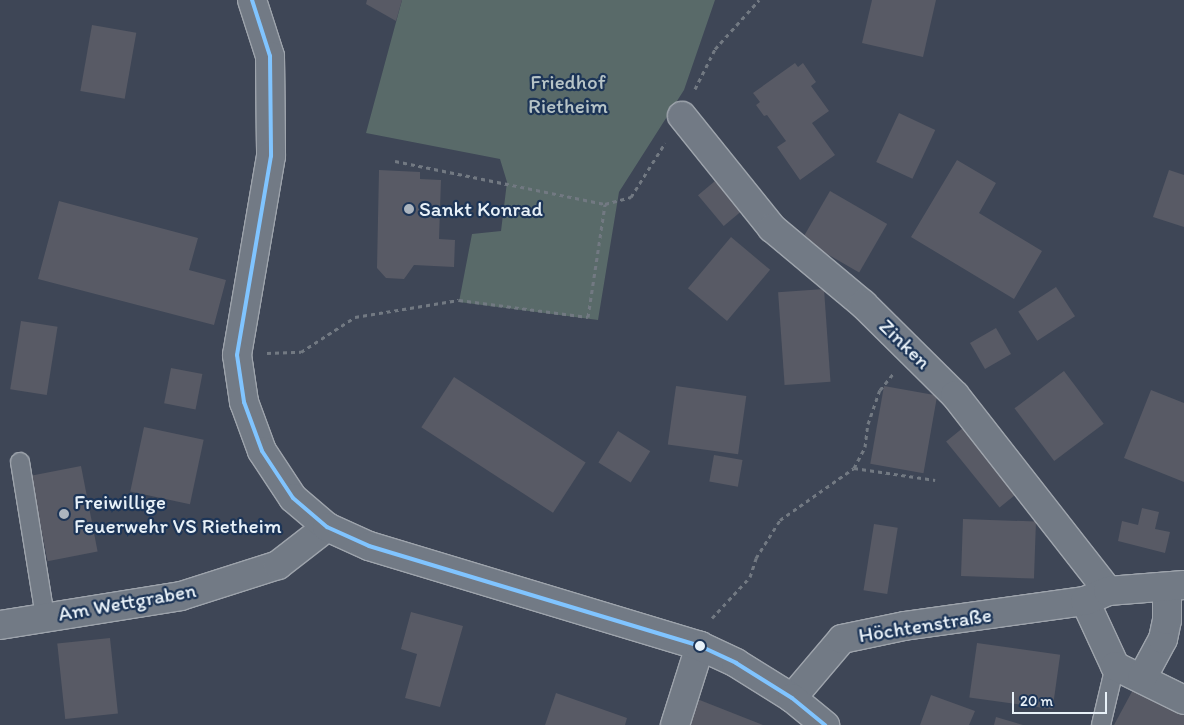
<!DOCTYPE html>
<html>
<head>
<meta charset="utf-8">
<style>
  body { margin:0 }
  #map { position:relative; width:1184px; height:725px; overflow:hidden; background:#3e4656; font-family:Itim,sans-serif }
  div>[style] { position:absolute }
  .green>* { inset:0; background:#596a69 }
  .building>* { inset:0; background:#585a65; transform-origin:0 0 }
  .path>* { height:3px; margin-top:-1.5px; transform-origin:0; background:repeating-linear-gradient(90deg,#727982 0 4px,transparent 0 8px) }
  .roads { filter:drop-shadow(1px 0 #9ea4ac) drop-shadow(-1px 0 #9ea4ac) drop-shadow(0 1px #9ea4ac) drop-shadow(0 -1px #9ea4ac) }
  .service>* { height:18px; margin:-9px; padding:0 9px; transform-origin:9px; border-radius:9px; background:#727a85 }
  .minor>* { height:28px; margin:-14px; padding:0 14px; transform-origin:14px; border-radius:14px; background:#727a85 }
  .tertiary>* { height:28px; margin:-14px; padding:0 14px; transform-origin:14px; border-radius:14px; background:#727a85 }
  .bus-1>* { height:4px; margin:-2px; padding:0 2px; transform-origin:2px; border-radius:2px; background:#80c4ff }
  .dots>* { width:14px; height:14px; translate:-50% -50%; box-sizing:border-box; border:2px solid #1d3557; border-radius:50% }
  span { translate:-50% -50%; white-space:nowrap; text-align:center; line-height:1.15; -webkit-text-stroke:4.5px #1d3557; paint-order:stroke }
  .park-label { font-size:21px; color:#b7c4c7 }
  .poi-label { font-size:21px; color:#e8f1f8 }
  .left { translate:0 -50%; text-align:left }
  .street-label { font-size:21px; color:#e8f1f8 }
  .scale { position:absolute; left:1012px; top:692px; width:95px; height:22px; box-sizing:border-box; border:2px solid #e8f1f8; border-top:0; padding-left:6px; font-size:15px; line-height:18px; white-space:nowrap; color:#e8f1f8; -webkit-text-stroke:4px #1d3557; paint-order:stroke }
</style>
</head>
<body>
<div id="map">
  <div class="green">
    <div style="clip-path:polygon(402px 0,715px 0,684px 90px,619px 192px,598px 320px,459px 302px,472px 234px,501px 231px,507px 182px,500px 159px,366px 133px)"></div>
  </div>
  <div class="building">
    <div style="clip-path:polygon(367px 0,402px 0,396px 21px,366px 4px)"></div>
    <div style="clip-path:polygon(872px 0,936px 0,923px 57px,862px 43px)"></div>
    <div style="left:92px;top:25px;width:45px;height:67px;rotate:10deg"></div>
    <div style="clip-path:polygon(795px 63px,798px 67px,803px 63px,816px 82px,811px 86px,829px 111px,812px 123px,835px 155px,800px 180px,777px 147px,786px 141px,767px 115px,764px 116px,756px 105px,760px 102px,753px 93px)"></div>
    <div style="left:899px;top:113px;width:40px;height:54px;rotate:25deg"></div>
    <div style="clip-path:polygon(957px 160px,996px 183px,979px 213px,1042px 251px,1014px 299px,911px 237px)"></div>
    <div style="clip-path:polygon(379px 170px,420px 172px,420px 179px,441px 180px,439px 239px,455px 240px,454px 267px,414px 265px,404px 279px,386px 278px,377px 268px)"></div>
    <div style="clip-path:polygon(1169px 170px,1184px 175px,1184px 227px,1153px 217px)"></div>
    <div style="left:721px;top:176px;width:40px;height:30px;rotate:50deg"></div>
    <div style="left:830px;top:191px;width:66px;height:56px;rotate:30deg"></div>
    <div style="clip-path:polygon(59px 201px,198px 238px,189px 270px,226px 280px,214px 325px,38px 279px)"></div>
    <div style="left:731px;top:237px;width:51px;height:67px;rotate:40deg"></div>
    <div style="left:1056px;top:287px;width:35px;height:45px;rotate:57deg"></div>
    <div style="left:824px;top:289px;width:93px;height:46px;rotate:86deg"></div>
    <div style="left:21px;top:321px;width:37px;height:69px;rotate:9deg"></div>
    <div style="left:996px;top:328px;width:30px;height:30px;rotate:60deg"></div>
    <div style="left:171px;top:368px;width:32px;height:36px;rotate:11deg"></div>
    <div style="left:1064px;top:371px;width:66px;height:62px;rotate:53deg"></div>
    <div style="left:454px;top:377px;width:157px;height:60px;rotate:33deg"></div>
    <div style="left:676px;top:386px;width:71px;height:59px;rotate:8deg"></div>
    <div style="left:884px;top:386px;width:54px;height:79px;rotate:10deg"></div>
    <div style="clip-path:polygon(1151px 390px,1184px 403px,1184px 482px,1124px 458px)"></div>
    <div style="left:144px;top:427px;width:61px;height:66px;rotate:12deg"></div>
    <div style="left:964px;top:427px;width:85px;height:23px;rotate:51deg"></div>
    <div style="left:618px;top:431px;width:38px;height:37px;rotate:32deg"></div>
    <div style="left:714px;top:455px;width:29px;height:27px;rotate:10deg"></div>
    <div style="left:81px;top:466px;width:87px;height:51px;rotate:79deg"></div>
    <div style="clip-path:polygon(1142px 508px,1159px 512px,1155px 529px,1170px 532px,1165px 553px,1118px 541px,1122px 521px,1138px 525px)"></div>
    <div style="left:963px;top:519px;width:73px;height:57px;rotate:2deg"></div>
    <div style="left:874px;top:524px;width:24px;height:67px;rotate:9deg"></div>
    <div style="clip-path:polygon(411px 612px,463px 626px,440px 707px,405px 698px,417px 654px,401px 649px)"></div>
    <div style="left:110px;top:638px;width:76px;height:53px;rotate:84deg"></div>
    <div style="left:977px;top:643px;width:84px;height:55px;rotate:8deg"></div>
    <div style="clip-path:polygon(1135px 686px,1184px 712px,1184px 725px,1114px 725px)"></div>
    <div style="clip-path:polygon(556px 693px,627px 718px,625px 725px,545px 725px)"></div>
    <div style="clip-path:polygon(931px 695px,975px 711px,969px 725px,920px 725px)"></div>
    <div style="clip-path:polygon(692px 697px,763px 725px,682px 725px)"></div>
    <div style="clip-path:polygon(996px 717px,1023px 725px,994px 725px)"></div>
  </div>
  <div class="path">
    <div style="left:695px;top:89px;width:45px;rotate:-63.4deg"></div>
    <div style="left:715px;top:49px;width:66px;rotate:-48.1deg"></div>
    <div style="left:395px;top:161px;width:214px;rotate:11.6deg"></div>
    <div style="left:267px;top:353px;width:34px;rotate:-2deg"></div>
    <div style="left:301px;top:352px;width:64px;rotate:-32.9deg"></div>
    <div style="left:355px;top:317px;width:105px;rotate:-9.3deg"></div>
    <div style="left:459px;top:300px;width:130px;rotate:7.5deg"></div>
    <div style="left:588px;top:317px;width:114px;rotate:-81.4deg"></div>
    <div style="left:605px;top:204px;width:27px;rotate:-15deg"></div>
    <div style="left:631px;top:197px;width:64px;rotate:-57.8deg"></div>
    <div style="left:854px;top:468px;width:82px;rotate:8.4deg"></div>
    <div style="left:712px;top:618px;width:56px;rotate:-47.2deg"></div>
    <div style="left:750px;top:577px;width:20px;rotate:-72deg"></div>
    <div style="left:756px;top:558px;width:45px;rotate:-57.7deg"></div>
    <div style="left:780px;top:520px;width:90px;rotate:-35.1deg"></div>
    <div style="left:854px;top:468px;width:24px;rotate:-62deg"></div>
    <div style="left:865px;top:447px;width:23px;rotate:-83deg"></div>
    <div style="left:868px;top:424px;width:36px;rotate:-71deg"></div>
    <div style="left:880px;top:390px;width:21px;rotate:-51deg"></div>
  </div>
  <div class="roads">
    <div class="service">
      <div style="left:20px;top:462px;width:157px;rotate:80.8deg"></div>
      <div style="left:1101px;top:725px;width:61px;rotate:-76.7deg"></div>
    </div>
    <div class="minor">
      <div style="left:682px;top:116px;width:144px;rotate:51.2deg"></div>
      <div style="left:772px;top:228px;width:119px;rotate:39.9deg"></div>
      <div style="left:863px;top:304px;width:129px;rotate:44.7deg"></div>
      <div style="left:955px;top:395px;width:249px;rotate:52deg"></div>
      <div style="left:1085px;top:601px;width:72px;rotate:65.2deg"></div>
      <div style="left:1115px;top:666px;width:77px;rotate:26.2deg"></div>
      <div style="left:0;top:625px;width:183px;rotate:-9.1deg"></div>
      <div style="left:181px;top:596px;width:102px;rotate:-17.7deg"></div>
      <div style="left:278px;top:565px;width:62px;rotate:-37.8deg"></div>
      <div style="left:1142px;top:678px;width:44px;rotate:-61.7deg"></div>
      <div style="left:1163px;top:639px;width:19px;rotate:-78deg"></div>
      <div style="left:1167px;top:620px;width:33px;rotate:-90deg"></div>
      <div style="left:792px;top:698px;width:77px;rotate:-49.7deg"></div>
      <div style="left:842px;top:639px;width:63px;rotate:-11.8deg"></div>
      <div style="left:904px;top:626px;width:183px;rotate:-7.9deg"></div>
      <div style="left:1085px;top:601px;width:25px;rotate:-23deg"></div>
      <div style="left:1108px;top:591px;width:76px;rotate:-4.5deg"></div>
      <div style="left:675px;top:725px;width:83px;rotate:-72.4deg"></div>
    </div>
    <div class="tertiary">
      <div style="left:252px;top:0;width:59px;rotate:72.2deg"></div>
      <div style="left:270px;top:56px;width:100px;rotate:89.4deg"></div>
      <div style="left:271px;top:156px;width:202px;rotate:99.7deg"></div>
      <div style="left:237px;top:355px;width:48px;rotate:81.5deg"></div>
      <div style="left:244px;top:402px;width:52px;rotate:69.8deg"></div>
      <div style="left:262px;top:451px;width:56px;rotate:56.6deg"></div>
      <div style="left:293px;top:498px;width:45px;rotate:40.5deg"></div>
      <div style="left:327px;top:527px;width:46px;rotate:24.3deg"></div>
      <div style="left:369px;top:546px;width:346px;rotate:16.8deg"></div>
      <div style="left:700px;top:646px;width:40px;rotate:25deg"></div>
      <div style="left:736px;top:663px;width:66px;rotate:32deg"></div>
      <div style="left:792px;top:698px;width:43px;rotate:39.3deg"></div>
    </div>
  </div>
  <div class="bus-1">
    <div style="left:252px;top:0;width:59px;rotate:72.2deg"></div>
    <div style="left:270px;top:56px;width:100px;rotate:89.4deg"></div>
    <div style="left:271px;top:156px;width:202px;rotate:99.7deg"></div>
    <div style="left:237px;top:355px;width:48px;rotate:81.5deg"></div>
    <div style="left:244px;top:402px;width:52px;rotate:69.8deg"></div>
    <div style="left:262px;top:451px;width:56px;rotate:56.6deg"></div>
    <div style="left:293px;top:498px;width:45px;rotate:40.5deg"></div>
    <div style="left:327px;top:527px;width:46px;rotate:24.3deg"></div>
    <div style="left:369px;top:546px;width:346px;rotate:16.8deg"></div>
    <div style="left:700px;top:646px;width:40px;rotate:25deg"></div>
    <div style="left:736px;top:663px;width:66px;rotate:32deg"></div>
    <div style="left:792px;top:698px;width:43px;rotate:39.3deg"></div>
  </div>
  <div class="dots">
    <div style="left:409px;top:209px;background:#acb5bf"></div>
    <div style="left:64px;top:514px;background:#acb5bf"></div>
    <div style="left:700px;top:646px;background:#e8f1f8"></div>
  </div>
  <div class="park-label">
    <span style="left:568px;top:94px">Friedhof<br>Rietheim</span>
  </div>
  <div class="poi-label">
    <span class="left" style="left:419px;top:209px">Sankt Konrad</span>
    <span class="left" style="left:74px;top:514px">Freiwillige<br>Feuerwehr VS Rietheim</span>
  </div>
  <div class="street-label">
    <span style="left:905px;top:344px;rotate:44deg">Zinken</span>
    <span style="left:127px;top:602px;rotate:-10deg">Am Wettgraben</span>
    <span style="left:925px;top:625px;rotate:-9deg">Höchtenstraße</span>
  </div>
  <div class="scale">20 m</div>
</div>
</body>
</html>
